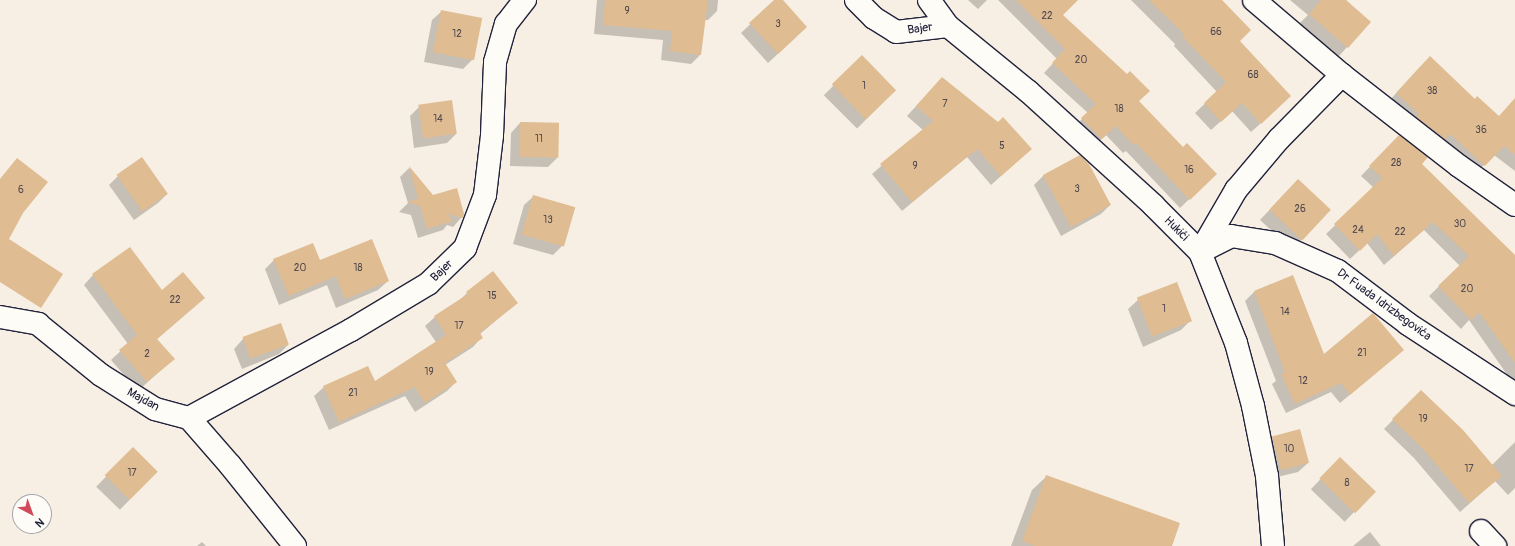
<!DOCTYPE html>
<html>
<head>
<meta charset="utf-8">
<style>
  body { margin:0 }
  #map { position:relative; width:1515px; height:546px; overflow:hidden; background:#f7efe3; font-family:Pangolin,sans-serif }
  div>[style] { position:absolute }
  .shadow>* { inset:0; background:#0003; transform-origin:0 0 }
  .building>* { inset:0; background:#dfbc91; transform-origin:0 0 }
  .roads { filter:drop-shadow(1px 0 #22223b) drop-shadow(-1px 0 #22223b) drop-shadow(0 1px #22223b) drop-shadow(0 -1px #22223b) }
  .minor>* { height:22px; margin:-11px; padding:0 11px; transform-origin:11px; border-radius:11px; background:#fdfcf7 }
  span { translate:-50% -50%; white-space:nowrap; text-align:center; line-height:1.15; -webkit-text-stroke:3.5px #fdfcf7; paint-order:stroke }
  .number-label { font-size:10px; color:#514850 }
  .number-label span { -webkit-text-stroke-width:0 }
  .street-label { font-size:12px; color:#22223b }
  .north { position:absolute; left:12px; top:494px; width:40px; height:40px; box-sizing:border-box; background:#fdfcf7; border:1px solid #a5a5ac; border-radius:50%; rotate:139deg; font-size:11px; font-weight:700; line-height:16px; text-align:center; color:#22223b }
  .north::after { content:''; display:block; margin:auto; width:14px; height:18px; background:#d1495b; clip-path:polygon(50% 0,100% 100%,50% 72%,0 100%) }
</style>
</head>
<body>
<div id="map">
  <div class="shadow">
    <div style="clip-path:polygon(597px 0,718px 0,717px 11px,708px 20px,704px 20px,700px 55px,691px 64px,661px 60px,663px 40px,594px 34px)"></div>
    <div style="clip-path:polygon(776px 0,781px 0,796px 37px,768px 63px,741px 33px)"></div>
    <div style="clip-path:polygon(968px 0,987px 0,978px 9px)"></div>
    <div style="clip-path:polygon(998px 0,1076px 0,1061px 15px,1138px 102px,1206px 183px,1180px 208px,1126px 151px,1123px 153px,1106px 135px,1092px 148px,1073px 128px,1088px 113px,1044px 73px,1057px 59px)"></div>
    <div style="clip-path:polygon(1131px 0,1198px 0,1239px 41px,1280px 106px,1251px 132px,1232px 111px,1211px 130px,1195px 113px,1217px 92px,1174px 46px,1175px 44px)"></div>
    <div style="clip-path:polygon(1290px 0,1347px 0,1346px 1px,1370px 22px,1338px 57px,1300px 23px,1308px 15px)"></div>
    <div style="clip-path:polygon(442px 11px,472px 60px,463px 69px,424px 62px,432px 20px)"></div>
    <div style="left:862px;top:57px;width:47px;height:54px;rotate:45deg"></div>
    <div style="clip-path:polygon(1420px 67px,1499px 117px,1515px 99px,1515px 171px,1494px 155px,1475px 174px,1388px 102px)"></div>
    <div style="clip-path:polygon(942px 78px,1021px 158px,991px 185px,967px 157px,902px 211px,872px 174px,923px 130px,907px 116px)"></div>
    <div style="clip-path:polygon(451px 102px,456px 134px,447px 143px,414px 148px,410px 116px,419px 107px)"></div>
    <div style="clip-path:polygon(520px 123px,557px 158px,548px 167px,510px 166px,511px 133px)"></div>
    <div style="clip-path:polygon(1390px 146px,1420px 164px,1515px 256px,1515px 386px,1469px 320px,1461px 329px,1429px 296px,1460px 266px,1424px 230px,1384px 265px,1367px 243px,1350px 259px,1326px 234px,1374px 188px,1361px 176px)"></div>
    <div style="clip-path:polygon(1080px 156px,1110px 205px,1101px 214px,1061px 236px,1034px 185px,1043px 176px)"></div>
    <div style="clip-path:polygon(409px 168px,432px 196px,462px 217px,453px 227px,447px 225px,443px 230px,418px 238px,411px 215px,399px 212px,408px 203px,400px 177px)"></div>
    <div style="clip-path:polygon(118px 176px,167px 194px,158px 203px,134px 220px,109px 185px)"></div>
    <div style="clip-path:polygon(1289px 189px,1301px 240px,1292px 249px,1260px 220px)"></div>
    <div style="clip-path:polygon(534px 196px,573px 207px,562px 246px,553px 255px,513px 244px,524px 205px)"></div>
    <div style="clip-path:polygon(274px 260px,319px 261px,388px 281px,378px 290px,336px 308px,327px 285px,279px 305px,265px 269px)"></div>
    <div style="clip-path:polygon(93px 275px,162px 291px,204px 298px,156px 340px,173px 359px,138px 391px,111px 360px,128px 344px,84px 285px)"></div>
    <div style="clip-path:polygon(1292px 277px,1324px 356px,1403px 350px,1340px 403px,1331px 392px,1286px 413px,1272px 384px,1276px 381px,1245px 301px,1254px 292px)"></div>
    <div style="clip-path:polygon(467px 293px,517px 303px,480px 334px,482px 337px,473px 347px,445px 365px,456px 382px,447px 391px,415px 412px,405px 396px,329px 430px,314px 396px,324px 387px,374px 383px,436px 342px,425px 326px,435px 317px,459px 301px)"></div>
    <div style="clip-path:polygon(1138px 300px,1191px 320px,1181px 330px,1143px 347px,1128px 309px)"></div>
    <div style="clip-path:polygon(280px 324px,288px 345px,279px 354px,242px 369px,234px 349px,243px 339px)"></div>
    <div style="clip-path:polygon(1421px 391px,1491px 466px,1515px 442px,1515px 488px,1508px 495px,1495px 481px,1460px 512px,1414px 458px,1384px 429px)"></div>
    <div style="clip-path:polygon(1272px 437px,1308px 463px,1298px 472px,1269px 479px,1263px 446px)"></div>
    <div style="left:124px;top:458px;width:33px;height:40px;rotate:44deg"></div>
    <div style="left:1340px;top:459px;width:47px;height:42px;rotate:44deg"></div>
    <div style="clip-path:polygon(1047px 476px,1171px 546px,1011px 546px,1032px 490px)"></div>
    <div style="clip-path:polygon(1370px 532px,1381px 546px,1353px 546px)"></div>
    <div style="clip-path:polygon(202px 542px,206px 546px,197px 546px)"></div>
  </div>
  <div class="building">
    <div style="clip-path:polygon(605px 0,708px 0,701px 55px,670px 51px,672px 31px,603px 25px)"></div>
    <div style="clip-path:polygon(774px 0,783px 0,807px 27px,778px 54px,749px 23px)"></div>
    <div style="clip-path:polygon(1016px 0,1078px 0,1063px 15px,1127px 74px,1130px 71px,1150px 91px,1139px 101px,1183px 147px,1187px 143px,1217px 174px,1190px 200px,1136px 143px,1133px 145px,1116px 126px,1102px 139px,1081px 118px,1096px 104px,1052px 63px,1065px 49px)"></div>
    <div style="clip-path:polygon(1149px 0,1222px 0,1251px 30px,1240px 41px,1291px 96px,1261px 124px,1242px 103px,1221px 122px,1204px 103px,1226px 82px,1182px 36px,1184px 34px)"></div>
    <div style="clip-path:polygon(1321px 0,1346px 0,1371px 22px,1348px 48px,1309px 14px)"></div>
    <div style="left:441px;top:10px;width:42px;height:43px;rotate:11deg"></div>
    <div style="left:862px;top:55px;width:49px;height:42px;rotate:46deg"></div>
    <div style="clip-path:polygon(1430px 56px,1475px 99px,1477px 96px,1499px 116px,1515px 98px,1515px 155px,1504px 146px,1485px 166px,1450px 134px,1445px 139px,1416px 117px,1419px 114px,1396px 93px)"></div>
    <div style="clip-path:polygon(942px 77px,998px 122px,1003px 117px,1032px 149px,1001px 176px,977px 149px,912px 202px,880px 164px,933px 121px,916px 106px)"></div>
    <div style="left:452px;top:100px;width:34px;height:34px;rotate:82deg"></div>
    <div style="left:520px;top:122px;width:39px;height:35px;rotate:1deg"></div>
    <div style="clip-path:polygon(1399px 135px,1428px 157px,1422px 164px,1515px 255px,1515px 363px,1479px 312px,1471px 320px,1438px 286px,1469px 256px,1433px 222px,1394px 256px,1377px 234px,1360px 251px,1334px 224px,1382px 178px,1369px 166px)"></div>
    <div style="clip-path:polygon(1080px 155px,1089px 164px,1111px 205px,1071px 227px,1043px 175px)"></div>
    <div style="left:142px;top:157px;width:45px;height:31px;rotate:55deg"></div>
    <div style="clip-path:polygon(17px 158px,48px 182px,23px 213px,9px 239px,63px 274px,41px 308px,0 282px,0 179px)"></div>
    <div style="clip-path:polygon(409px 166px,433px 195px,457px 188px,464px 214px,463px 218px,447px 214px,453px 221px,427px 229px,420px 206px,407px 202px,418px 199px)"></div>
    <div style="left:1298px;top:179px;width:45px;height:42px;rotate:43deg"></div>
    <div style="left:533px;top:195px;width:44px;height:41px;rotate:16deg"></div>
    <div style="clip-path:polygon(372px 239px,389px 281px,345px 299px,336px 276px,289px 296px,273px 259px,313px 243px,320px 260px)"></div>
    <div style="clip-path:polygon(130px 247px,162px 290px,183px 272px,205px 298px,157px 339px,175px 359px,147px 382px,119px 350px,137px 335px,92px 274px)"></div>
    <div style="clip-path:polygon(493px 271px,518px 303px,480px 333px,483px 338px,445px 363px,457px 382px,425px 403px,415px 387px,339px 422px,323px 386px,368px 366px,375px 381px,446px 335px,434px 316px,468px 294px,466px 292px)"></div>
    <div style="clip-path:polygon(1293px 275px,1324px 354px,1373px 313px,1404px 350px,1350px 395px,1341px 383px,1295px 404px,1281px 374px,1285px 372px,1254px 291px)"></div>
    <div style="left:1177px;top:282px;width:42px;height:43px;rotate:69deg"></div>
    <div style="left:281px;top:323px;width:23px;height:41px;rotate:70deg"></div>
    <div style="clip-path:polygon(1421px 390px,1463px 430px,1502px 476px,1469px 503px,1423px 449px,1392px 419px)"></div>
    <div style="left:1300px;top:429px;width:35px;height:29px;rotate:75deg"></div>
    <div style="left:133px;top:447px;width:35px;height:40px;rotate:45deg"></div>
    <div style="left:1340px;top:457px;width:50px;height:30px;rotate:44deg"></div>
    <div style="clip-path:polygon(1046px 475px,1180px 523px,1172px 546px,1035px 546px,1022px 541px)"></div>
  </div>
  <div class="roads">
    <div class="minor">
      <div style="left:856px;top:0;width:25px;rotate:45deg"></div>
      <div style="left:874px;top:18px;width:26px;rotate:32deg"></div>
      <div style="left:896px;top:32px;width:52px;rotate:-6.6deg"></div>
      <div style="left:929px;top:0;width:32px;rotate:54deg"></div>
      <div style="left:948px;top:26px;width:104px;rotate:39.2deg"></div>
      <div style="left:1029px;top:92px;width:168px;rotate:42.3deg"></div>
      <div style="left:1153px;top:205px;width:66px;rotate:45deg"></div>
      <div style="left:1200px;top:252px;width:98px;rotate:68.4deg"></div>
      <div style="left:1236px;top:343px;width:65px;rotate:74.9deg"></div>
      <div style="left:1253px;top:406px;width:71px;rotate:78.7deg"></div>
      <div style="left:1267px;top:476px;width:70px;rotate:85.1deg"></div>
      <div style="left:1254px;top:0;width:116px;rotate:40.4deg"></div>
      <div style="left:1342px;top:75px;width:148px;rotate:37.9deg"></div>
      <div style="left:1459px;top:166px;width:68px;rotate:34.9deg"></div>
      <div style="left:1200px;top:252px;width:35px;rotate:-27deg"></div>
      <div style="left:1231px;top:236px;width:45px;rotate:9deg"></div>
      <div style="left:1275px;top:243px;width:69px;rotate:24deg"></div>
      <div style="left:1338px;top:271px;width:88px;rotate:37.1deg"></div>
      <div style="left:1408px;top:324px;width:128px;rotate:33.2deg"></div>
      <div style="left:1200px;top:252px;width:72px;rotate:-59.9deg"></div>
      <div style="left:1236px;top:190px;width:67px;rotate:-49.9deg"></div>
      <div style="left:1279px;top:139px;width:90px;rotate:-45.5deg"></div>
      <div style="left:0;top:317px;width:39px;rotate:10deg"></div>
      <div style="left:38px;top:324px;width:81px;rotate:39deg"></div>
      <div style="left:101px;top:375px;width:64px;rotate:32.2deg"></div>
      <div style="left:155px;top:409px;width:35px;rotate:15deg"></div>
      <div style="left:189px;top:418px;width:62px;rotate:48.9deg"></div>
      <div style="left:230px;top:465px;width:104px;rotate:51.3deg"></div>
      <div style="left:189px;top:418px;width:184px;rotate:-28.5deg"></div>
      <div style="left:351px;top:330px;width:90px;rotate:-30.9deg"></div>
      <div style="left:428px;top:284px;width:52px;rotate:-44.2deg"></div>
      <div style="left:465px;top:248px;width:57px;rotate:-69.3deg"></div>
      <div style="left:485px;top:195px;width:60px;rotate:-83.3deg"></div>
      <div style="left:492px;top:135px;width:73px;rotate:-87.6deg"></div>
      <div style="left:495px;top:62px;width:40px;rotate:-74deg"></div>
      <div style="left:506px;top:24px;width:31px;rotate:-52deg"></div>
      <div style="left:1481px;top:531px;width:21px;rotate:47deg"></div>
    </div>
  </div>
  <div class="number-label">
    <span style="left:627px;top:12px">9</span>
    <span style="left:1047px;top:17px">22</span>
    <span style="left:778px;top:25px">3</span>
    <span style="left:1216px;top:33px">66</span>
    <span style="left:457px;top:35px">12</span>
    <span style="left:1081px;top:61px">20</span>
    <span style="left:1253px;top:76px">68</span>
    <span style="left:864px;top:87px">1</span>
    <span style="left:1432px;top:92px">38</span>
    <span style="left:945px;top:105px">7</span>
    <span style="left:1119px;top:110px">18</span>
    <span style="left:438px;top:120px">14</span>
    <span style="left:1481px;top:131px">36</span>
    <span style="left:539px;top:140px">11</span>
    <span style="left:1002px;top:147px">5</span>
    <span style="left:1396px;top:164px">28</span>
    <span style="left:915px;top:167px">9</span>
    <span style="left:1189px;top:171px">16</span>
    <span style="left:1077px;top:190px">3</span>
    <span style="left:21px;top:191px">6</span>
    <span style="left:1300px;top:210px">26</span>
    <span style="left:548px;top:221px">13</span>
    <span style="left:1460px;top:225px">30</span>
    <span style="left:1358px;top:231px">24</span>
    <span style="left:1400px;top:233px">22</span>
    <span style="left:300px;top:269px">20</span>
    <span style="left:358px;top:269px">18</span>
    <span style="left:1467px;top:290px">20</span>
    <span style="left:492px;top:297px">15</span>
    <span style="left:175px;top:301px">22</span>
    <span style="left:1164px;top:310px">1</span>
    <span style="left:1285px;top:313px">14</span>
    <span style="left:459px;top:327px">17</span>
    <span style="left:1362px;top:354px">21</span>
    <span style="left:147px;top:355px">2</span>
    <span style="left:429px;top:373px">19</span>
    <span style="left:1303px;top:382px">12</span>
    <span style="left:353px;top:394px">21</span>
    <span style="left:1423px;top:420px">19</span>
    <span style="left:1289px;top:450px">10</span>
    <span style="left:1469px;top:470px">17</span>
    <span style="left:132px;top:474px">17</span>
    <span style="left:1347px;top:484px">8</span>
  </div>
  <div class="street-label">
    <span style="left:920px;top:29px;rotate:-8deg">Bajer</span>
    <span style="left:1176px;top:229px;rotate:45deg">Hukići</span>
    <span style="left:442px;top:271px;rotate:-44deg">Bajer</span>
    <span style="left:1384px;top:305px;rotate:36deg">Dr Fuada Idrizbegovića</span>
    <span style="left:143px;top:400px;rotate:29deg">Majdan</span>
  </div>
  <div class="north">N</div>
</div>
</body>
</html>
